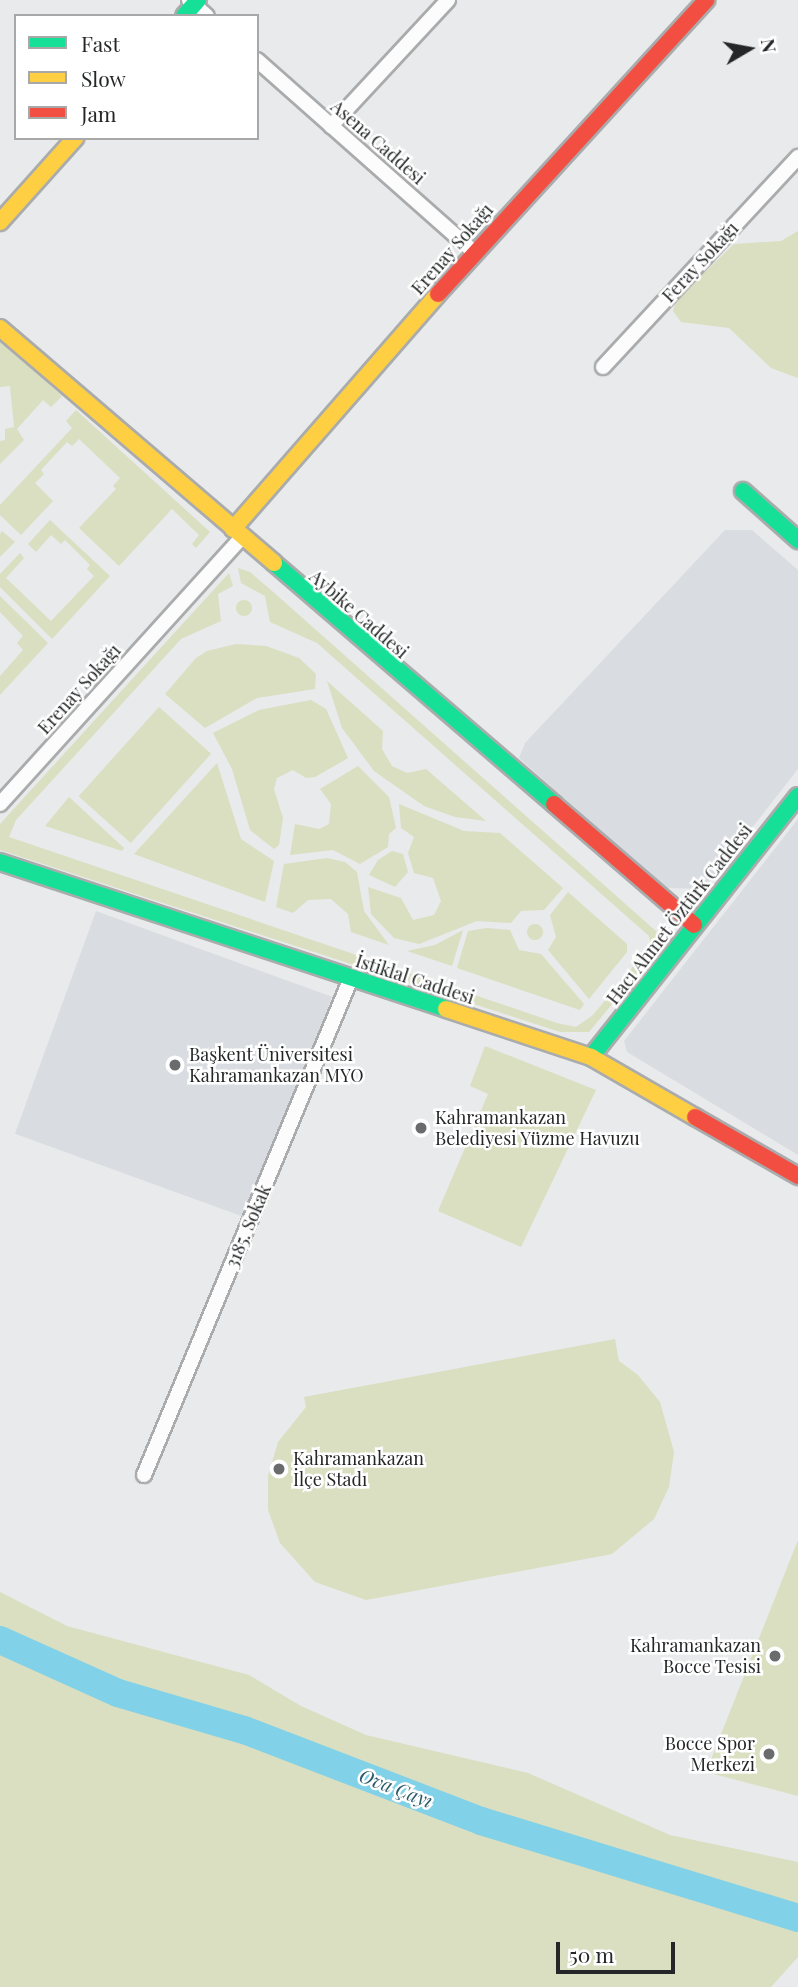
<!DOCTYPE html>
<html>
<head>
<meta charset="utf-8">
<style>
  body { margin:0 }
  #map { position:relative; width:798px; height:1987px; overflow:hidden; background:#e9eaeb; font-family:"Playfair Display",serif }
  div>[style] { position:absolute }
  .built>* { inset:0; background:#d9dde1; transform-origin:0 0 }
  .green>* { inset:0; background:#d9dfc0; transform-origin:0 0 }
  .round { border-radius:50% }
  .river>* { height:28px; margin:-14px; padding:0 14px; transform-origin:14px; border-radius:14px; background:#81d1e8 }
  .roads { filter:drop-shadow(2px 0 #aaabac) drop-shadow(-2px 0 #aaabac) drop-shadow(0 2px #aaabac) drop-shadow(0 -2px #aaabac) }
  .street>* { height:14px; margin:-7px; padding:0 7px; transform-origin:7px; border-radius:7px; background:#fcfcfc }
  .fast>* { height:16px; margin:-8px; padding:0 8px; transform-origin:8px; border-radius:8px; background:#16e098 }
  .slow>* { height:16px; margin:-8px; padding:0 8px; transform-origin:8px; border-radius:8px; background:#ffcf43 }
  .jam>* { height:16px; margin:-8px; padding:0 8px; transform-origin:8px; border-radius:8px; background:#f24e42 }
  .dots>* { width:19px; height:19px; translate:-50% -50%; box-sizing:border-box; border:4px solid #fff; border-radius:50% }
  span { translate:-50% -50%; white-space:nowrap; text-align:center; line-height:1.15; -webkit-text-stroke:5px #fff; paint-order:stroke }
  .street-label { font-size:18px; color:#252627 }
  .poi-label { font-size:18px; color:#252627 }
  .left { translate:0 -50%; text-align:left }
  .right { translate:-100% -50%; text-align:right }
  .water-label { font-size:19px; color:#2b5b69; font-style:italic }
  .legend { position:absolute; left:14px; top:14px; width:245px; height:126px; box-sizing:border-box; background:#fff; border:2px solid #a8a8a9; margin:0; padding:9px 12px; list-style:none; font-size:21px; color:#252627 }
  .legend li { display:flex; align-items:center; gap:14px; height:35px }
  .legend b { width:35px; border:2px solid #a8a8a9 }
  .north { position:absolute; left:714px; top:14px; width:70px; height:70px; -webkit-text-stroke:5px #fff; paint-order:stroke; rotate:80deg; font-size:19px; font-weight:700; line-height:28px; text-align:center; color:#252627 }
  .north::after { content:''; display:block; margin:auto; width:24px; height:32px; background:#252627; clip-path:polygon(50% 0,100% 100%,50% 72%,0 100%) }
  .scale { position:absolute; left:556px; top:1942px; width:119px; height:32px; box-sizing:border-box; border:4px solid #252627; border-top:0; padding-left:9px; font-size:21px; line-height:24px; white-space:nowrap; color:#252627; -webkit-text-stroke:5px #fff; paint-order:stroke }
</style>
</head>
<body>
<div id="map">
  <div class="built">
    <div style="clip-path:polygon(725px 530px,752px 530px,798px 570px,798px 769px,704px 889px,665px 888px,519px 758px,525px 743px)"></div>
    <div style="clip-path:polygon(798px 819px,798px 1155px,627px 1052px,624px 1041px)"></div>
    <div style="left:96px;top:911px;width:251px;height:237px;rotate:20deg"></div>
  </div>
  <div class="green">
    <div style="clip-path:polygon(798px 231px,798px 378px,771px 368px,729px 328px,681px 322px,673px 311px,676px 300px,734px 244px,781px 241px)"></div>
    <div style="clip-path:polygon(0 341px,62px 396px,51px 407px,43px 400px,17px 429px,24px 440px,0 464px,0 441px,5px 440px,5px 429px,14px 427px,10px 386px,0 387px)"></div>
    <div style="clip-path:polygon(76px 410px,210px 532px,196px 548px,192px 544px,199px 535px,172px 509px,119px 566px,79px 528px,116px 489px,113px 486px,120px 478px,79px 439px,72px 446px,67px 442px,41px 470px,44px 474px,35px 483px,53px 501px,21px 535px,0 515px,0 505px,72px 428px,66px 421px)"></div>
    <div style="clip-path:polygon(50px 520px,110px 576px,52px 639px,0 587px,0 574px,20px 553px,24px 558px,6px 578px,51px 621px,94px 576px,87px 569px,90px 565px,65px 540px,61px 544px,51px 535px,36px 552px,28px 544px)"></div>
    <div style="clip-path:polygon(2px 531px,15px 542px,0 557px,0 534px)"></div>
    <div style="clip-path:polygon(238px 568px,250px 572px,272px 591px,657px 932px,660px 946px,589px 1032px,560px 1032px,0 850px,0 824px,229px 573px,233px 586px,218px 594px,221px 621px,181px 639px,16px 820px,9px 837px,557px 1023px,576px 1027px,593px 1015px,651px 945px,649px 936px,317px 643px,270px 622px,265px 596px,241px 583px)"></div>
    <div style="clip-path:polygon(0 596px,48px 643px,0 695px,0 676px,23px 650px,17px 643px,23px 636px,0 612px)"></div>
    <div class="round" style="left:236px;top:600px;width:16px;height:16px"></div>
    <div style="clip-path:polygon(236px 644px,266px 646px,299px 658px,316px 674px,315px 689px,257px 698px,205px 728px,165px 694px,196px 658px,207px 651px)"></div>
    <div style="clip-path:polygon(327px 681px,383px 731px,382px 749px,392px 766px,407px 773px,426px 769px,486px 821px,455px 817px,424px 806px,374px 771px,342px 728px)"></div>
    <div style="clip-path:polygon(311px 700px,326px 709px,348px 758px,315px 777px,306px 778px,293px 770px,277px 778px,274px 789px,283px 818px,279px 845px,274px 849px,250px 830px,232px 769px,213px 733px,259px 710px)"></div>
    <div style="left:159px;top:707px;width:70px;height:120px;rotate:42deg"></div>
    <div style="clip-path:polygon(217px 763px,241px 839px,274px 861px,265px 902px,134px 854px)"></div>
    <div style="clip-path:polygon(358px 766px,389px 797px,396px 828px,389px 834px,388px 847px,360px 864px,333px 850px,290px 855px,295px 824px,319px 829px,329px 824px,331px 804px,320px 789px)"></div>
    <div style="clip-path:polygon(69px 797px,124px 848px,122px 851px,45px 826px)"></div>
    <div style="clip-path:polygon(399px 804px,464px 831px,500px 833px,563px 888px,544px 910px,521px 911px,511px 923px,477px 921px,419px 944px,394px 938px,371px 914px,368px 887px,401px 898px,413px 920px,434px 915px,441px 901px,433px 878px,414px 873px,408px 853px,414px 837px,401px 828px)"></div>
    <div style="clip-path:polygon(392px 851px,403px 854px,408px 872px,395px 887px,369px 875px,378px 860px)"></div>
    <div style="clip-path:polygon(327px 858px,345px 862px,357px 872px,364px 911px,389px 945px,351px 932px,348px 914px,331px 899px,308px 900px,293px 913px,276px 907px,284px 864px)"></div>
    <div style="clip-path:polygon(568px 892px,627px 944px,627px 952px,589px 999px,548px 950px,556px 937px,550px 915px)"></div>
    <div class="round" style="left:527px;top:924px;width:16px;height:16px"></div>
    <div style="clip-path:polygon(487px 928px,510px 930px,519px 950px,541px 954px,584px 1004px,580px 1010px,457px 968px,468px 931px)"></div>
    <div style="clip-path:polygon(463px 930px,452px 966px,407px 951px,435px 945px)"></div>
    <div style="clip-path:polygon(485px 1046px,596px 1090px,521px 1247px,438px 1211px,488px 1094px,470px 1086px)"></div>
    <div style="clip-path:polygon(615px 1339px,619px 1361px,638px 1375px,660px 1402px,674px 1452px,669px 1487px,654px 1519px,612px 1554px,366px 1600px,315px 1582px,280px 1543px,268px 1510px,268px 1476px,278px 1442px,306px 1407px,304px 1397px)"></div>
    <div style="clip-path:polygon(798px 1540px,798px 1796px,706px 1772px)"></div>
    <div style="clip-path:polygon(0 1592px,67px 1626px,249px 1675px,301px 1706px,366px 1735px,528px 1773px,670px 1835px,798px 1862px,798px 1957px,771px 1987px,0 1987px)"></div>
  </div>
  <div class="river">
    <div style="left:0;top:1640px;width:129px;rotate:24.2deg"></div>
    <div style="left:118px;top:1693px;width:131px;rotate:16.4deg"></div>
    <div style="left:244px;top:1730px;width:254px;rotate:21deg"></div>
    <div style="left:481px;top:1821px;width:332px;rotate:17deg"></div>
  </div>
  <div class="roads">
    <div class="street">
      <div style="left:189px;top:0;width:24px;rotate:42deg"></div>
      <div style="left:257px;top:60px;width:290px;rotate:41.5deg"></div>
      <div style="left:331px;top:126px;width:172px;rotate:-47.1deg"></div>
      <div style="left:603px;top:367px;width:287px;rotate:-47.1deg"></div>
      <div style="left:0;top:804px;width:360px;rotate:-47.8deg"></div>
      <div style="left:144px;top:1475px;width:538px;rotate:-67.39deg"></div>
    </div>
    <div class="fast">
      <div style="left:184px;top:16px;width:21px;rotate:-49deg"></div>
      <div style="left:743px;top:491px;width:74px;rotate:41.7deg"></div>
      <div style="left:274px;top:563px;width:369px;rotate:40.7deg"></div>
      <div style="left:0;top:862px;width:470px;rotate:18.2deg"></div>
      <div style="left:591px;top:1057px;width:333px;rotate:-51.6deg"></div>
    </div>
    <div class="slow">
      <div style="left:0;top:222px;width:113px;rotate:-48.2deg"></div>
      <div style="left:0;top:328px;width:361px;rotate:40.6deg"></div>
      <div style="left:233px;top:529px;width:312px;rotate:-48.9deg"></div>
      <div style="left:446px;top:1009px;width:153px;rotate:18.3deg"></div>
      <div style="left:591px;top:1057px;width:120px;rotate:30deg"></div>
    </div>
    <div class="jam">
      <div style="left:438px;top:294px;width:398px;rotate:-47.6deg"></div>
      <div style="left:554px;top:804px;width:185px;rotate:40.8deg"></div>
      <div style="left:695px;top:1117px;width:119px;rotate:29.8deg"></div>
    </div>
  </div>
  <div class="dots">
    <div style="left:175px;top:1065px;background:#6a6b6c"></div>
    <div style="left:421px;top:1128px;background:#6a6b6c"></div>
    <div style="left:279px;top:1469px;background:#6a6b6c"></div>
    <div style="left:775px;top:1656px;background:#6a6b6c"></div>
    <div style="left:769px;top:1754px;background:#6a6b6c"></div>
  </div>
  <div class="street-label">
    <span style="left:378px;top:142px;rotate:41deg">Asena Caddesi</span>
    <span style="left:452px;top:249px;rotate:-49deg">Erenay Sokağı</span>
    <span style="left:700px;top:262px;rotate:-47deg">Feray Sokağı</span>
    <span style="left:359px;top:614px;rotate:41deg">Aybike Caddesi</span>
    <span style="left:79px;top:689px;rotate:-48deg">Erenay Sokağı</span>
    <span style="left:679px;top:914px;rotate:-52deg">Hacı Ahmet Öztürk Caddesi</span>
    <span style="left:415px;top:979px;rotate:18deg">İstiklal Caddesi</span>
    <span style="left:248px;top:1226px;rotate:-67deg">3185. Sokak</span>
  </div>
  <div class="poi-label">
    <span class="left" style="left:189px;top:1065px">Başkent Üniversitesi<br>Kahramankazan MYO</span>
    <span class="left" style="left:435px;top:1128px">Kahramankazan<br>Belediyesi Yüzme Havuzu</span>
    <span class="left" style="left:293px;top:1469px">Kahramankazan<br>İlçe Stadı</span>
    <span class="right" style="left:761px;top:1656px">Kahramankazan<br>Bocce Tesisi</span>
    <span class="right" style="left:755px;top:1754px">Bocce Spor<br>Merkezi</span>
  </div>
  <div class="water-label">
    <span style="left:396px;top:1788px;rotate:21deg">Ova Çayı</span>
  </div>
  <ul class="legend">
  <li><b style="height:9px;background:#16e098"></b>Fast</li>
  <li><b style="height:9px;background:#ffcf43"></b>Slow</li>
  <li><b style="height:9px;background:#f24e42"></b>Jam</li>
  </ul>
  <div class="north">N</div>
  <div class="scale">50 m</div>
</div>
</body>
</html>
